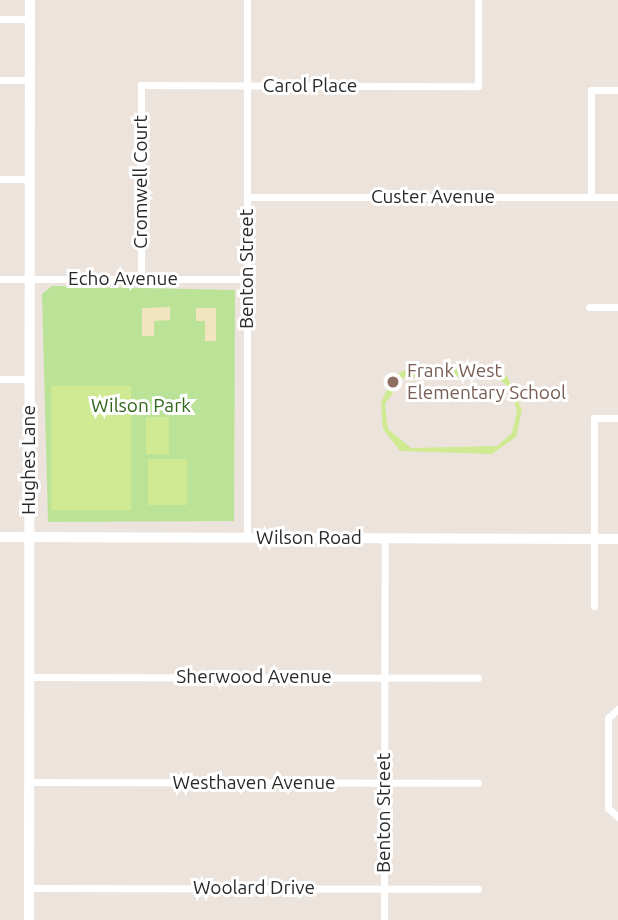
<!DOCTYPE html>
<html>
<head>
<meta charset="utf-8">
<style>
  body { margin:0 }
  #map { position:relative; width:618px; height:920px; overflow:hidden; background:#ece3dc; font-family:Ubuntu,sans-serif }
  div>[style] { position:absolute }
  .green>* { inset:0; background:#bae398 }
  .sand>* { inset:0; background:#f1e4be }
  .pitch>* { inset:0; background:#cfea93; transform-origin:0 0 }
  .street>* { height:7px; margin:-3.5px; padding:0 3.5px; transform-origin:3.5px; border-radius:3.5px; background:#fff }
  .secondary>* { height:10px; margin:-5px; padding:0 5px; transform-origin:5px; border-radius:5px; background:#fff }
  .dots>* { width:19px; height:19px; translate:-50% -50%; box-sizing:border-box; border:4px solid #fff; border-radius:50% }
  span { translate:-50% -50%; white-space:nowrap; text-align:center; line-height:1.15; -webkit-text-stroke:6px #fff; paint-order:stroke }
  .street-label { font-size:19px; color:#2a2a2a }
  .education-label { font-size:19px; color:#785e54 }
  .left { translate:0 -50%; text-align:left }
  .park-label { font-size:19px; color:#32671a }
</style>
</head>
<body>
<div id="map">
  <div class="green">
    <div style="clip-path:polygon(52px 286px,235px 290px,234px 521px,48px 522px,42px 294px)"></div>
  </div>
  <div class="sand">
    <div style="clip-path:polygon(170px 307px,170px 320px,154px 321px,154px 336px,142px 336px,142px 308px)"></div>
    <div style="clip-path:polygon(196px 308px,216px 308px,216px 341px,205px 341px,205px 321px,196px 321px)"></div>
  </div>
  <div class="pitch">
    <div style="clip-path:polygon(evenodd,410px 368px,492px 369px,507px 376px,522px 410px,516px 437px,492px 454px,400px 451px,383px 429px,381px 403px,393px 376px,410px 368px,496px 376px,511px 389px,517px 411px,512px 433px,497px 446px,411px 448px,388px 429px,385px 404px,404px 377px,496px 376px)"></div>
    <div style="left:51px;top:386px;width:80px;height:124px"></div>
    <div style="left:169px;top:417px;width:37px;height:23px;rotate:90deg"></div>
    <div style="left:148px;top:459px;width:39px;height:46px"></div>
  </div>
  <div class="street">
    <div style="left:0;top:19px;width:30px"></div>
    <div style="left:0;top:80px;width:30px"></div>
    <div style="left:0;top:179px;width:30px"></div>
    <div style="left:247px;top:197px;width:371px"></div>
    <div style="left:591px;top:197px;width:107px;rotate:-90deg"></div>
    <div style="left:591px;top:90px;width:27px"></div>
    <div style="left:0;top:279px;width:247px"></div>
    <div style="left:141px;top:279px;width:194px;rotate:-90deg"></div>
    <div style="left:141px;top:85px;width:337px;rotate:0.2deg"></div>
    <div style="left:478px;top:86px;width:86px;rotate:-90deg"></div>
    <div style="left:589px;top:307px;width:29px"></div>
    <div style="left:0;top:379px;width:29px"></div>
    <div style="left:247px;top:538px;width:538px;rotate:-90deg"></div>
    <div style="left:594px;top:606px;width:188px;rotate:-90deg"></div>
    <div style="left:594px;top:418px;width:24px"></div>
    <div style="left:29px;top:677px;width:449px;rotate:0.1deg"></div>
    <div style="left:618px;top:709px;width:13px;rotate:138deg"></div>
    <div style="left:608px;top:718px;width:90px;rotate:90deg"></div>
    <div style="left:608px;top:808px;width:13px;rotate:42deg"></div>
    <div style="left:29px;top:782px;width:449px;rotate:0.1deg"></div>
    <div style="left:29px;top:888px;width:449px;rotate:0.1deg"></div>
    <div style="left:384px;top:920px;width:382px;rotate:-89.9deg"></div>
  </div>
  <div class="secondary">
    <div style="left:0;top:537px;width:618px;rotate:0.19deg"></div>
    <div style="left:29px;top:920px;width:920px;rotate:-89.94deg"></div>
  </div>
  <div class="dots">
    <div style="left:393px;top:382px;background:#8d6e63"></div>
  </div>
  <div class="street-label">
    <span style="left:310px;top:86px">Carol Place</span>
    <span style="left:141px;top:182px;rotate:-90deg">Cromwell Court</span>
    <span style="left:433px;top:197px">Custer Avenue</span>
    <span style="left:247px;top:269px;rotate:-90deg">Benton Street</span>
    <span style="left:123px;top:279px">Echo Avenue</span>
    <span style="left:29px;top:460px;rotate:-90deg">Hughes Lane</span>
    <span style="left:309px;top:538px">Wilson Road</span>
    <span style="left:254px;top:677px">Sherwood Avenue</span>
    <span style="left:254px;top:783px">Westhaven Avenue</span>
    <span style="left:384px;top:813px;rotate:-90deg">Benton Street</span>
    <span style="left:254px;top:888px">Woolard Drive</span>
  </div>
  <div class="education-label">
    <span class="left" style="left:407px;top:382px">Frank West<br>Elementary School</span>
  </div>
  <div class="park-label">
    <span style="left:141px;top:406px">Wilson Park</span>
  </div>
</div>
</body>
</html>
